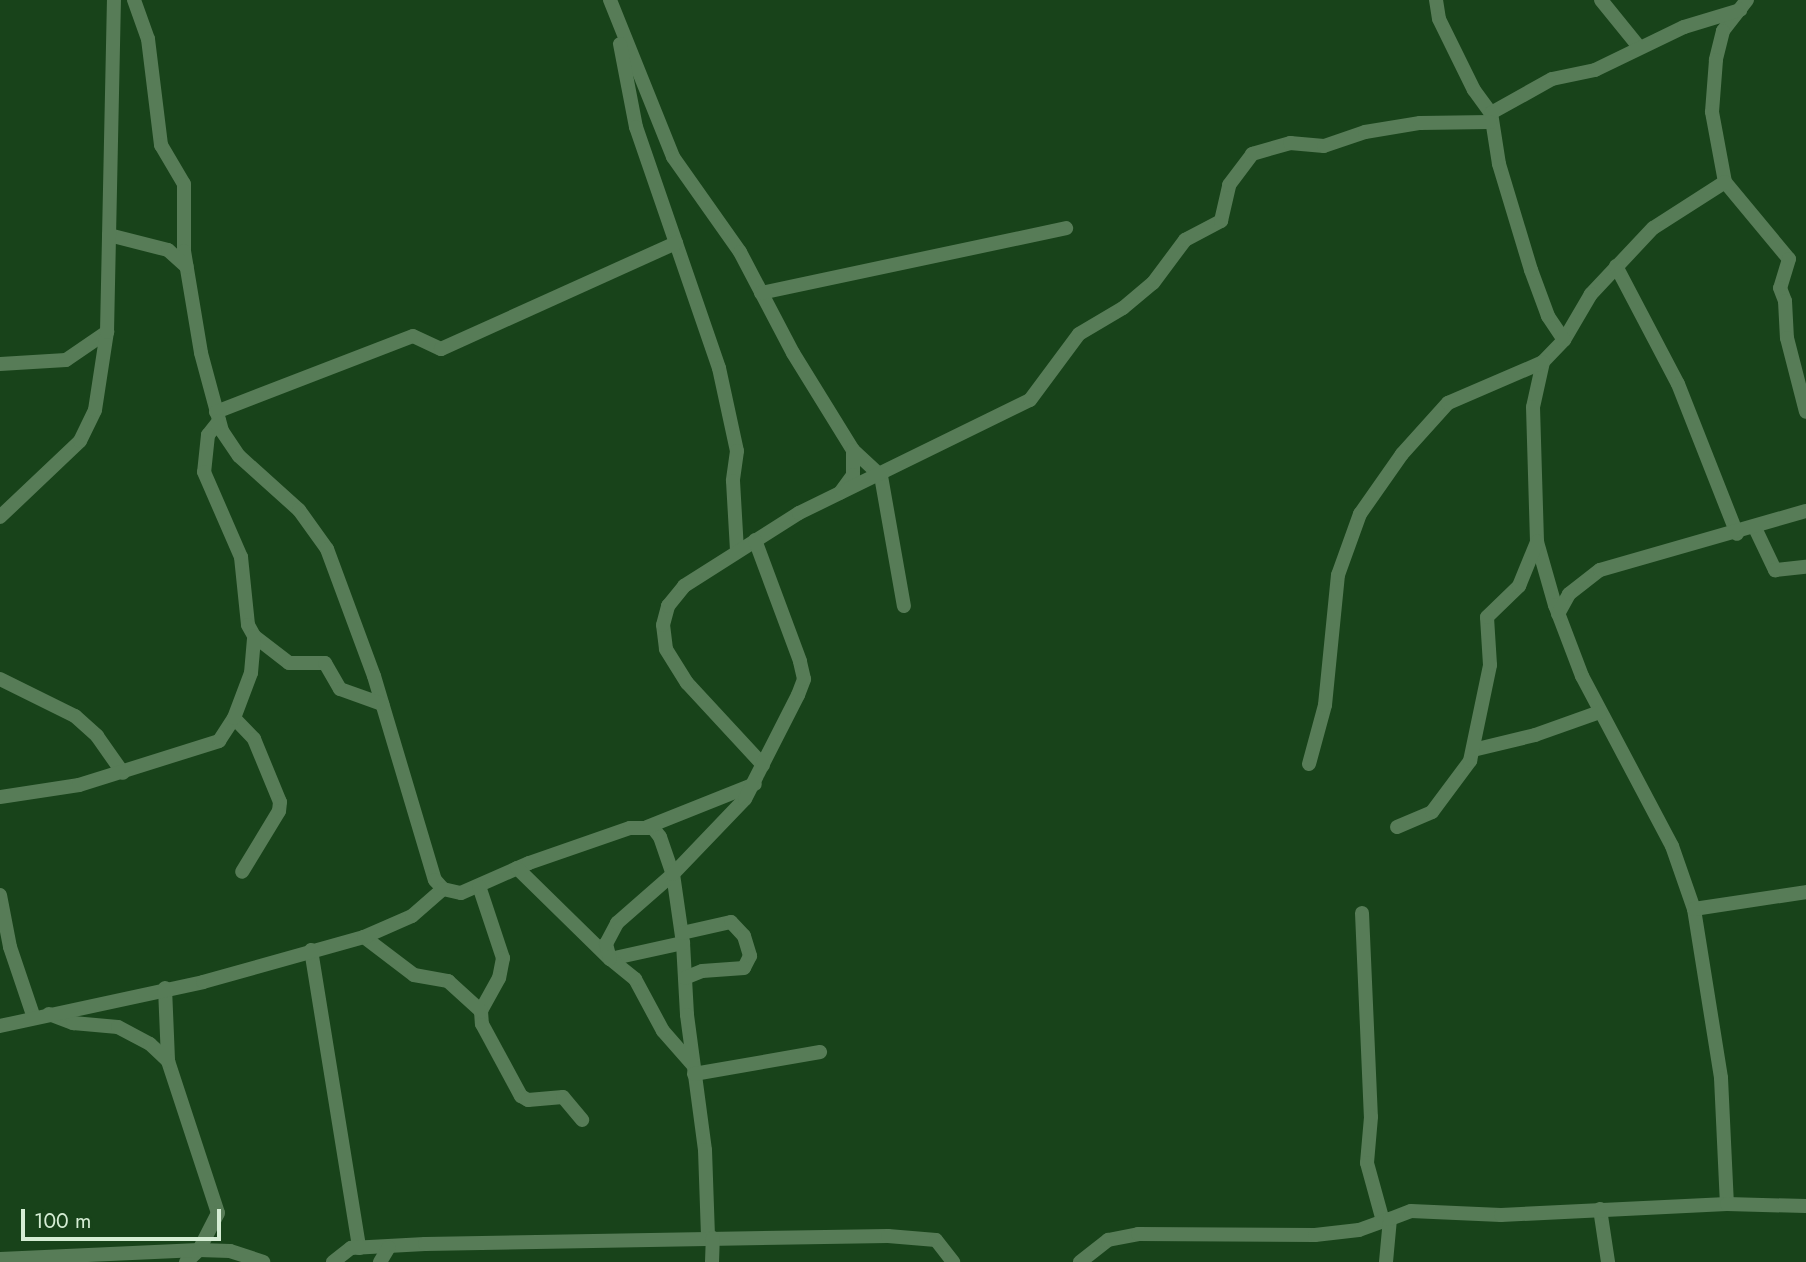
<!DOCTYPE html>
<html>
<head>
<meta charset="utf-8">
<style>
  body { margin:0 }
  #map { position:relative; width:1806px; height:1262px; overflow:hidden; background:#18431a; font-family:Jost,sans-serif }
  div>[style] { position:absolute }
  .street>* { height:14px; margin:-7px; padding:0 7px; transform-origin:7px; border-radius:7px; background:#577c57 }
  span { translate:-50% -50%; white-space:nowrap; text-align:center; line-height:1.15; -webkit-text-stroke:5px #18431a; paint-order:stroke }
  .scale { position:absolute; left:21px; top:1209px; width:200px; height:32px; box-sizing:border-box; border:4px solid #d5edd4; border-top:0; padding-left:9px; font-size:21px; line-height:24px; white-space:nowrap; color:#d5edd4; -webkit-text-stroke:5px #18431a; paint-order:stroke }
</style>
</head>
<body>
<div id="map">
  <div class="street">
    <div style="left:134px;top:0;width:41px;rotate:70.3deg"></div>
    <div style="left:148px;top:39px;width:107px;rotate:83deg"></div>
    <div style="left:161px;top:145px;width:45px;rotate:59.5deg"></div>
    <div style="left:184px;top:184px;width:67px;rotate:90deg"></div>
    <div style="left:184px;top:251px;width:103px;rotate:80.5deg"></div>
    <div style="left:201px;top:353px;width:81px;rotate:74.9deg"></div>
    <div style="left:222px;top:431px;width:30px;rotate:56deg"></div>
    <div style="left:239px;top:456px;width:81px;rotate:42deg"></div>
    <div style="left:299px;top:510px;width:48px;rotate:54.3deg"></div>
    <div style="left:327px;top:549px;width:135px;rotate:69.7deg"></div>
    <div style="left:374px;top:676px;width:213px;rotate:73.4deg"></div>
    <div style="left:435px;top:880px;width:12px;rotate:48deg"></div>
    <div style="left:443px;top:889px;width:18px;rotate:13deg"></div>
    <div style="left:461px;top:893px;width:74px;rotate:-23.8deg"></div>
    <div style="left:529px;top:863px;width:107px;rotate:-19.1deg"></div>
    <div style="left:630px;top:828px;width:23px"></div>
    <div style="left:653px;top:828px;width:11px;rotate:52deg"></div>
    <div style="left:660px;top:837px;width:39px;rotate:71deg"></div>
    <div style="left:673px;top:874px;width:70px;rotate:81.8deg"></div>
    <div style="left:683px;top:943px;width:72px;rotate:86.8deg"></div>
    <div style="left:687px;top:1015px;width:136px;rotate:82.4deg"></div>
    <div style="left:705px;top:1150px;width:88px;rotate:88deg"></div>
    <div style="left:610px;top:0;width:169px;rotate:68.1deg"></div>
    <div style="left:673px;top:157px;width:116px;rotate:54.8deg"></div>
    <div style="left:740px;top:252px;width:114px;rotate:62.3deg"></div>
    <div style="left:793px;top:353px;width:114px;rotate:58.3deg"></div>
    <div style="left:853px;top:450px;width:25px;rotate:90deg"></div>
    <div style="left:853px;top:475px;width:22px;rotate:126deg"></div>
    <div style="left:1436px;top:0;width:19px;rotate:81deg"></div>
    <div style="left:1439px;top:19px;width:79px;rotate:63.8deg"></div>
    <div style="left:1474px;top:90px;width:29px;rotate:54deg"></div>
    <div style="left:1601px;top:0;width:60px;rotate:51deg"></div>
    <div style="left:1747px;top:0;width:39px;rotate:128deg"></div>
    <div style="left:1723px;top:31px;width:30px;rotate:104deg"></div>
    <div style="left:1716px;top:60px;width:52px;rotate:94.4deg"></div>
    <div style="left:1712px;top:112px;width:71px;rotate:79.5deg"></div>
    <div style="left:1725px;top:182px;width:100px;rotate:50.3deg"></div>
    <div style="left:1789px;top:259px;width:30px;rotate:107deg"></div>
    <div style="left:1780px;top:288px;width:14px;rotate:69deg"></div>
    <div style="left:1785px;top:301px;width:37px;rotate:87deg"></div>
    <div style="left:1787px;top:338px;width:76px;rotate:75.6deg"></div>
    <div style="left:620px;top:44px;width:85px;rotate:79.1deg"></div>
    <div style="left:636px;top:127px;width:255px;rotate:71deg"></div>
    <div style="left:719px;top:368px;width:85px;rotate:77.8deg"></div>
    <div style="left:737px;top:451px;width:30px;rotate:98deg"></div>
    <div style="left:733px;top:481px;width:70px;rotate:86.7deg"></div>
    <div style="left:1725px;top:182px;width:85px;rotate:147.4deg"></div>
    <div style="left:1653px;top:228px;width:91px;rotate:133.2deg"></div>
    <div style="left:1591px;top:294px;width:53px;rotate:120.4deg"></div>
    <div style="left:1564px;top:340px;width:30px;rotate:134deg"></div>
    <div style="left:1543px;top:362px;width:46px;rotate:102.5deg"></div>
    <div style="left:1533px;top:407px;width:135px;rotate:88.3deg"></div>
    <div style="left:1537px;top:542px;width:66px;rotate:74.1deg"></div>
    <div style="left:1555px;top:605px;width:76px;rotate:69.2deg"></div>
    <div style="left:1582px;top:676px;width:192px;rotate:62.1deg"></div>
    <div style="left:1672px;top:846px;width:67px;rotate:70.8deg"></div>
    <div style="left:1694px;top:909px;width:171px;rotate:80.9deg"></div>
    <div style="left:1721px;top:1078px;width:126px;rotate:87.3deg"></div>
    <div style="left:109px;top:235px;width:61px;rotate:14.3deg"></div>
    <div style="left:168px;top:250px;width:25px;rotate:42deg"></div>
    <div style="left:1616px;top:266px;width:133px;rotate:62.3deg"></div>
    <div style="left:1678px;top:384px;width:161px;rotate:68.5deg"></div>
    <div style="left:761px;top:293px;width:312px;rotate:-12deg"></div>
    <div style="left:1564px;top:340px;width:29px;rotate:-124deg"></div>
    <div style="left:1548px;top:316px;width:49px;rotate:-110.3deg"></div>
    <div style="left:1531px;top:270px;width:111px;rotate:-106.8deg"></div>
    <div style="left:1499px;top:164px;width:52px;rotate:-98.9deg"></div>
    <div style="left:1491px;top:113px;width:70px;rotate:-29.1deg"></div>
    <div style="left:1552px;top:79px;width:44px;rotate:-11.8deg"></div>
    <div style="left:1595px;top:70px;width:99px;rotate:-25.8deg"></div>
    <div style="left:1684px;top:27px;width:59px;rotate:-16.9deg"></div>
    <div style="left:0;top:364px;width:66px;rotate:-3.5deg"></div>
    <div style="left:66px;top:360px;width:50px;rotate:-34.3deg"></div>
    <div style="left:216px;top:412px;width:211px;rotate:-21.1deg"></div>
    <div style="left:413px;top:336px;width:31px;rotate:25deg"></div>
    <div style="left:441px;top:349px;width:258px;rotate:-24.3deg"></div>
    <div style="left:219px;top:421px;width:18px;rotate:128deg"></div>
    <div style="left:208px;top:435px;width:37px;rotate:96deg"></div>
    <div style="left:204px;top:472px;width:93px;rotate:66.5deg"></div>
    <div style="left:241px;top:557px;width:68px;rotate:84.1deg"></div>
    <div style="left:248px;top:625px;width:13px;rotate:61deg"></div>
    <div style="left:254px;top:636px;width:44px;rotate:37.6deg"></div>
    <div style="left:289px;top:663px;width:36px"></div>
    <div style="left:325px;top:663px;width:30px;rotate:60deg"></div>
    <div style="left:340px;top:689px;width:45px;rotate:19.7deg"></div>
    <div style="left:853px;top:450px;width:38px;rotate:43deg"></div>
    <div style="left:881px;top:476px;width:132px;rotate:80deg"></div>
    <div style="left:0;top:517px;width:110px;rotate:-43.5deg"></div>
    <div style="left:80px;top:441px;width:34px;rotate:-64deg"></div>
    <div style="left:95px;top:410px;width:79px;rotate:-81.3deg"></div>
    <div style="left:107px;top:332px;width:332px;rotate:-88.8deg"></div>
    <div style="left:1755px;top:528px;width:47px;rotate:64.5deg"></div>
    <div style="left:1775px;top:570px;width:31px;rotate:-6deg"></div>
    <div style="left:1558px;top:614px;width:23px;rotate:-61deg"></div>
    <div style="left:1569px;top:594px;width:39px;rotate:-38deg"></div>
    <div style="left:1600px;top:570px;width:214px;rotate:-16deg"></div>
    <div style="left:0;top:679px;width:84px;rotate:26.3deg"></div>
    <div style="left:75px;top:716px;width:30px;rotate:42deg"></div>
    <div style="left:97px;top:736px;width:45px;rotate:54.9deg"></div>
    <div style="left:234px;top:718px;width:29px;rotate:46deg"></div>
    <div style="left:254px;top:739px;width:68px;rotate:67.6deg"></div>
    <div style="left:280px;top:802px;width:9px;rotate:96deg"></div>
    <div style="left:279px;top:811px;width:71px;rotate:121.2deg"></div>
    <div style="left:1473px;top:750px;width:64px;rotate:-13.6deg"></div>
    <div style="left:1535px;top:735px;width:69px;rotate:-19.5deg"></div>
    <div style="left:1309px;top:764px;width:61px;rotate:-74.8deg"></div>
    <div style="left:1325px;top:705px;width:131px;rotate:-84.3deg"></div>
    <div style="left:1338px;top:575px;width:65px;rotate:-70.2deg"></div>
    <div style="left:1360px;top:514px;width:73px;rotate:-55deg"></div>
    <div style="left:1402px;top:454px;width:69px;rotate:-48deg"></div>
    <div style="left:1448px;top:403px;width:103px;rotate:-23.3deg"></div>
    <div style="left:763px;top:765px;width:112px;rotate:-132.8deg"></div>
    <div style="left:687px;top:683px;width:40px;rotate:-122deg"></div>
    <div style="left:666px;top:649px;width:24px;rotate:-97deg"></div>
    <div style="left:663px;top:625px;width:20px;rotate:-75deg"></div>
    <div style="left:668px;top:606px;width:26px;rotate:-51deg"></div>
    <div style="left:684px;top:586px;width:136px;rotate:-32.4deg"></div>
    <div style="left:799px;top:513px;width:257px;rotate:-26.1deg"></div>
    <div style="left:1030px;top:400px;width:82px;rotate:-53.4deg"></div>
    <div style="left:1079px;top:334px;width:51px;rotate:-30.6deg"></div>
    <div style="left:1123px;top:308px;width:39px;rotate:-40deg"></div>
    <div style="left:1153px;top:283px;width:54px;rotate:-53.3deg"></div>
    <div style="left:1185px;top:240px;width:41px;rotate:-27.8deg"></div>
    <div style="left:1221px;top:221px;width:37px;rotate:-77deg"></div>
    <div style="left:1229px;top:185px;width:39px;rotate:-53deg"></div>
    <div style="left:1252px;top:154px;width:40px;rotate:-16deg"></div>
    <div style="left:1290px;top:143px;width:34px;rotate:5deg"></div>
    <div style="left:1324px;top:146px;width:43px;rotate:-18.9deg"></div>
    <div style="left:1365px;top:132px;width:56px;rotate:-9.3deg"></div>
    <div style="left:1420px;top:123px;width:70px;rotate:-0.8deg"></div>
    <div style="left:0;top:797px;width:80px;rotate:-8.6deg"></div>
    <div style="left:79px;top:785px;width:147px;rotate:-17.4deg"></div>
    <div style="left:219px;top:741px;width:27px;rotate:-57deg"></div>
    <div style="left:234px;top:718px;width:48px;rotate:-69.3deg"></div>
    <div style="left:251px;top:673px;width:37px;rotate:-85deg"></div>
    <div style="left:647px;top:827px;width:116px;rotate:-21.7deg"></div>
    <div style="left:1397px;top:827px;width:38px;rotate:-23deg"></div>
    <div style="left:1432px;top:812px;width:64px;rotate:-53.3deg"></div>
    <div style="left:1470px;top:761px;width:98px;rotate:-78.2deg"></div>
    <div style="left:1490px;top:665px;width:48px;rotate:-93.6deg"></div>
    <div style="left:1487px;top:617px;width:45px;rotate:-44.1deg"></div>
    <div style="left:1519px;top:586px;width:48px;rotate:-67.8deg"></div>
    <div style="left:517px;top:868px;width:130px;rotate:44.4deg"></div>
    <div style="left:610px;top:959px;width:75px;rotate:-12.4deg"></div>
    <div style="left:479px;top:886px;width:76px;rotate:71.6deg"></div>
    <div style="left:503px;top:958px;width:20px;rotate:101deg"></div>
    <div style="left:499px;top:978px;width:38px;rotate:119deg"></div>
    <div style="left:481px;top:1011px;width:13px;rotate:86deg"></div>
    <div style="left:482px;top:1024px;width:82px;rotate:61.6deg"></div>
    <div style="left:521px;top:1096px;width:8px;rotate:30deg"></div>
    <div style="left:528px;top:1100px;width:35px;rotate:-5deg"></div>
    <div style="left:563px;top:1097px;width:30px;rotate:50deg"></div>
    <div style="left:0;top:895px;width:53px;rotate:79.1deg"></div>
    <div style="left:10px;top:947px;width:72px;rotate:71.3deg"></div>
    <div style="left:1694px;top:909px;width:113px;rotate:-8.6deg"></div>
    <div style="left:1362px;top:913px;width:204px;rotate:87.5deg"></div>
    <div style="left:1371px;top:1117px;width:46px;rotate:95deg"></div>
    <div style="left:1367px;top:1163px;width:60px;rotate:74.6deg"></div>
    <div style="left:682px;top:933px;width:50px;rotate:-12.7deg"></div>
    <div style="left:731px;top:922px;width:19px;rotate:47deg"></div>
    <div style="left:744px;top:936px;width:21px;rotate:73deg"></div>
    <div style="left:750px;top:956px;width:13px;rotate:117deg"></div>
    <div style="left:744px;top:968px;width:42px;rotate:175.9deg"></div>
    <div style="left:702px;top:971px;width:18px;rotate:158deg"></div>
    <div style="left:364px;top:937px;width:63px;rotate:37.2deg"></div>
    <div style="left:414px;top:975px;width:35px;rotate:10deg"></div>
    <div style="left:448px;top:981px;width:45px;rotate:42.3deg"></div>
    <div style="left:311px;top:950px;width:302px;rotate:80.8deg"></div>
    <div style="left:165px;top:988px;width:73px;rotate:87.6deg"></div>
    <div style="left:168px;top:1061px;width:160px;rotate:71.8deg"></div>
    <div style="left:218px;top:1213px;width:42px;rotate:117.2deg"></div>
    <div style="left:199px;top:1250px;width:18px;rotate:137deg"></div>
    <div style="left:49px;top:1014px;width:26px;rotate:21deg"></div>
    <div style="left:73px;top:1023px;width:45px;rotate:5.1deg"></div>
    <div style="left:118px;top:1027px;width:36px;rotate:28deg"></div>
    <div style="left:150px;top:1044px;width:25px;rotate:43deg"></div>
    <div style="left:0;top:1026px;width:208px;rotate:-12.2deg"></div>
    <div style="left:203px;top:982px;width:167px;rotate:-15.6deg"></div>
    <div style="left:364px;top:937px;width:52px;rotate:-23.6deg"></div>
    <div style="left:412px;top:916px;width:41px;rotate:-41.1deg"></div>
    <div style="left:692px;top:1064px;width:44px;rotate:-131.3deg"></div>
    <div style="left:663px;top:1031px;width:59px;rotate:-118.3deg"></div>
    <div style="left:635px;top:979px;width:32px;rotate:-141deg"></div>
    <div style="left:610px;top:959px;width:16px;rotate:-105deg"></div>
    <div style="left:606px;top:944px;width:24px;rotate:-62deg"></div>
    <div style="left:617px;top:923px;width:74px;rotate:-41.2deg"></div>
    <div style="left:673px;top:874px;width:104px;rotate:-46.2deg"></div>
    <div style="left:745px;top:799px;width:117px;rotate:-63deg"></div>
    <div style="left:798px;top:695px;width:17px;rotate:-69deg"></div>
    <div style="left:804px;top:679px;width:18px;rotate:-103deg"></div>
    <div style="left:800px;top:661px;width:129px;rotate:-110.4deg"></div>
    <div style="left:694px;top:1074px;width:128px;rotate:-9.9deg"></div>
    <div style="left:1600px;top:1209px;width:54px;rotate:81.4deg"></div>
    <div style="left:0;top:1259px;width:199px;rotate:-2.6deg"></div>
    <div style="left:199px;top:1250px;width:31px;rotate:2deg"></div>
    <div style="left:230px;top:1251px;width:35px;rotate:18deg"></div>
    <div style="left:333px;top:1262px;width:23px;rotate:-38deg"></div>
    <div style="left:351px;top:1248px;width:74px;rotate:-3.1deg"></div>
    <div style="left:425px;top:1244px;width:463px;rotate:-1deg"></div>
    <div style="left:888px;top:1236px;width:48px;rotate:4.8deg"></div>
    <div style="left:936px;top:1240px;width:28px;rotate:52deg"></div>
    <div style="left:380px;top:1262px;width:17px;rotate:-59deg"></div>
    <div style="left:712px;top:1262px;width:24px;rotate:-88deg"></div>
    <div style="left:1080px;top:1262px;width:36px;rotate:-38deg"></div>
    <div style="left:1108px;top:1240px;width:31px;rotate:-11deg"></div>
    <div style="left:1138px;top:1234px;width:177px;rotate:0.3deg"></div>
    <div style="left:1315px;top:1235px;width:44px;rotate:-6.5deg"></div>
    <div style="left:1359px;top:1230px;width:33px;rotate:-20deg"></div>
    <div style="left:1386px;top:1262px;width:43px;rotate:-84.7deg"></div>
    <div style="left:1390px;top:1219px;width:22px;rotate:-21deg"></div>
    <div style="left:1411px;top:1211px;width:90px;rotate:2.5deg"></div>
    <div style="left:1501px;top:1215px;width:226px;rotate:-2.8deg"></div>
    <div style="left:1727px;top:1204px;width:79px;rotate:1.5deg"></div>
  </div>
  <div class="scale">100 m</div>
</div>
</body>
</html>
